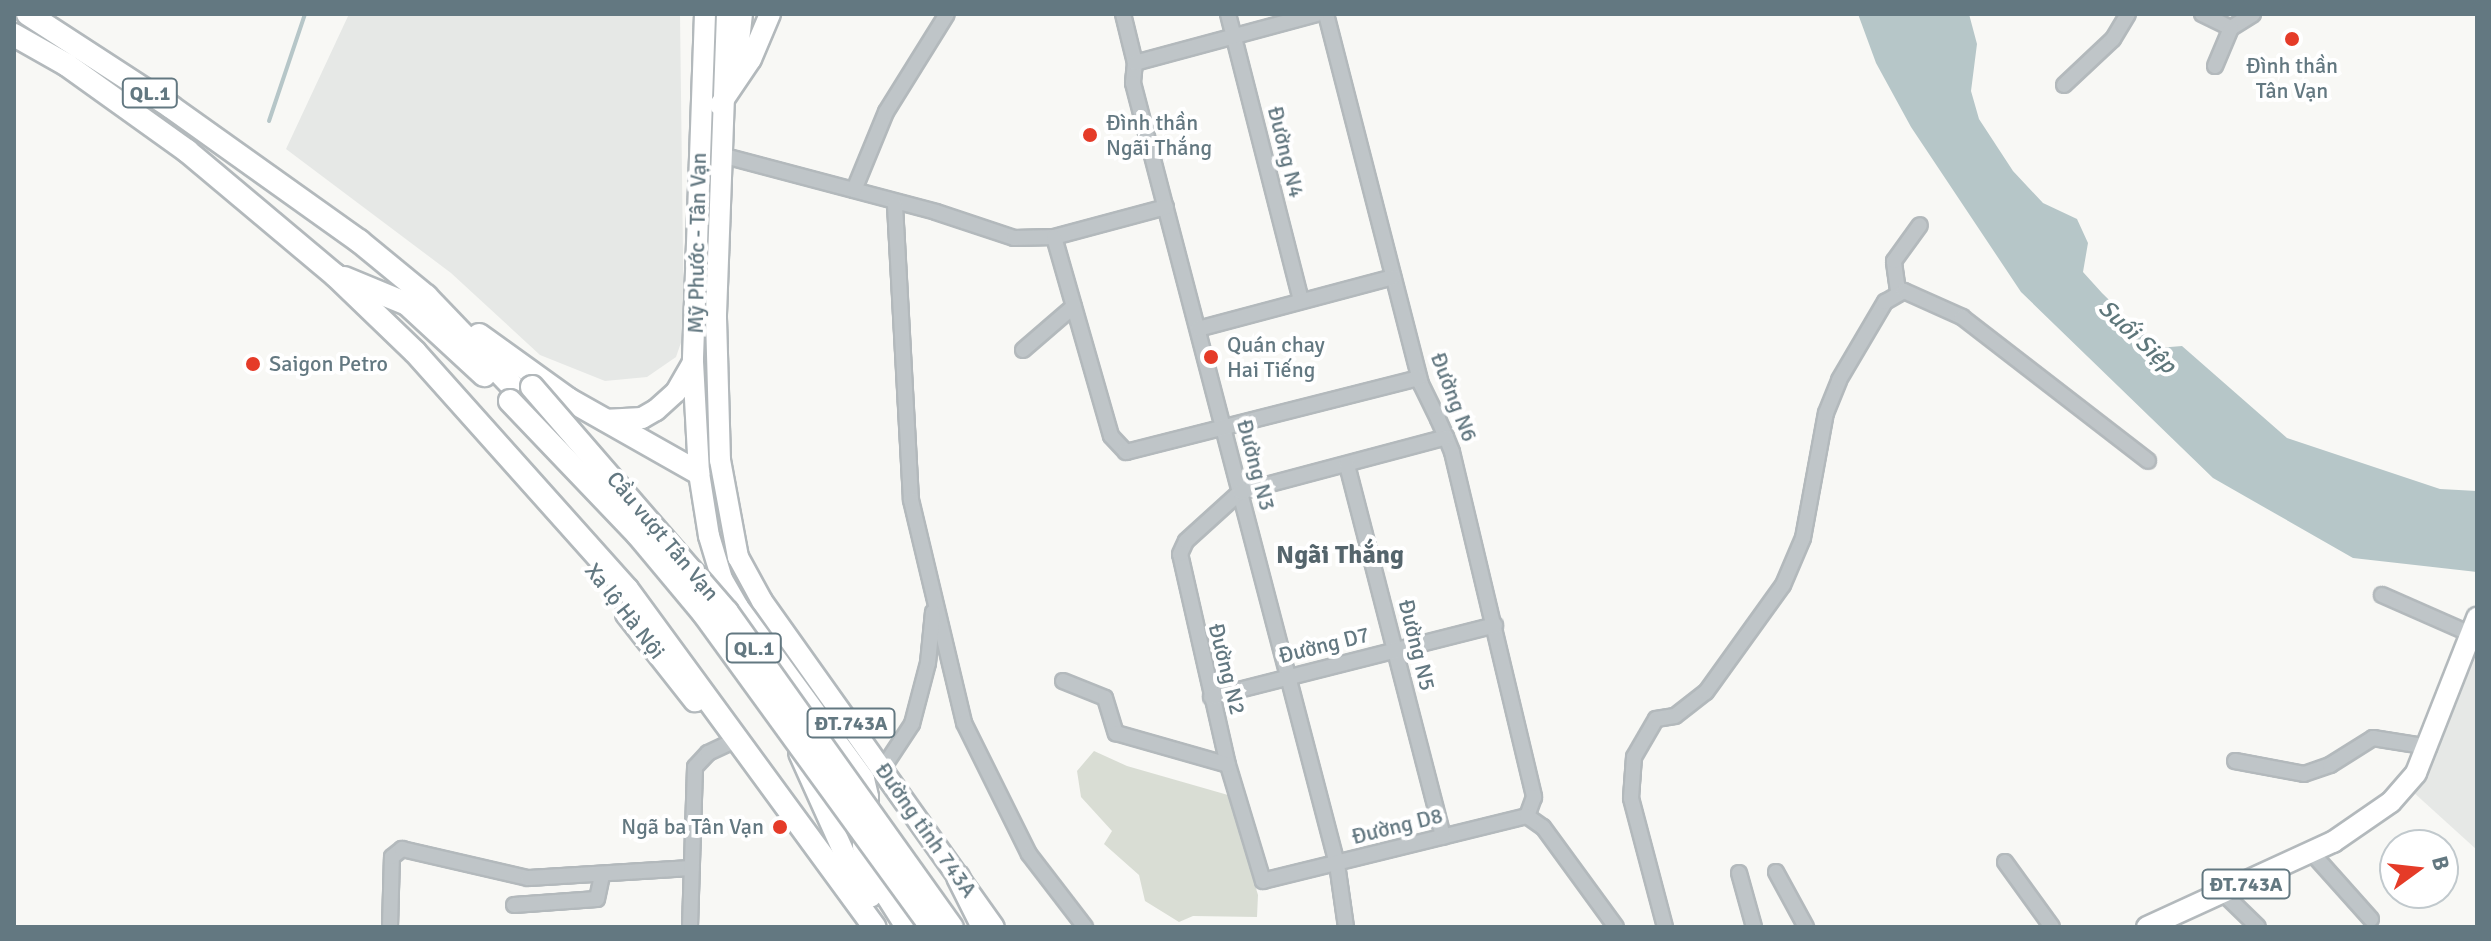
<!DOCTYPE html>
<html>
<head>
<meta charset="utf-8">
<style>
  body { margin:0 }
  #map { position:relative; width:2491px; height:941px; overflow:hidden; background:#f8f8f5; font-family:Signika,sans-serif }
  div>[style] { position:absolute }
  .built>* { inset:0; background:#e6e8e6 }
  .green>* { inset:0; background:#d9ddd4 }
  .water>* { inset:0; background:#b6c6c8 }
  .stream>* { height:4px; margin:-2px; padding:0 2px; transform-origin:2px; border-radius:2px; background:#b6c6c8 }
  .roads { filter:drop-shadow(2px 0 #b3b9bc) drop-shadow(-2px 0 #b3b9bc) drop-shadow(0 2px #b3b9bc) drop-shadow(0 -2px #b3b9bc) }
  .minor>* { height:14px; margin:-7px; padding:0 7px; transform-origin:7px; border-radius:7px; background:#bfc5c8 }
  .primary>* { height:20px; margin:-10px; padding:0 10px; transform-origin:10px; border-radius:10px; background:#fff }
  .trunk>* { height:22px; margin:-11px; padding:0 11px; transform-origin:11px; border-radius:11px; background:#fff }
  .bridges { filter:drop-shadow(2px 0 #b2b8bb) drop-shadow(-2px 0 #b2b8bb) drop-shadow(0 2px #b2b8bb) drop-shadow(0 -2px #b2b8bb) }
  .trunk-bridge>* { height:22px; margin:-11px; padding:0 11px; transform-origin:11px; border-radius:11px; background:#fff }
  .dots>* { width:22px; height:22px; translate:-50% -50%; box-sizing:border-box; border:4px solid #fff; border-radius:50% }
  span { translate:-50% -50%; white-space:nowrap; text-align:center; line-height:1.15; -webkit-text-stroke:8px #fff; paint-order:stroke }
  .shield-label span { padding:2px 6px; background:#fff; border:2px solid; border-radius:6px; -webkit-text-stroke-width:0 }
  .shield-label { font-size:20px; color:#637881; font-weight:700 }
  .poi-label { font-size:22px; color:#637881 }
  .left { translate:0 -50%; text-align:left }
  .right { translate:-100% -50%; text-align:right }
  .street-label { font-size:22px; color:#637881 }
  .water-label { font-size:24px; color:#5e777b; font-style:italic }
  .quarter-label { font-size:26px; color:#55656c; font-weight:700 }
  .frame { position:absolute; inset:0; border:16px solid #637881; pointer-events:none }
  .north { position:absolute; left:2379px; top:829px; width:80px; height:80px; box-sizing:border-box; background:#fff; border:2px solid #c1c9cd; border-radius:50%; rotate:75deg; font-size:22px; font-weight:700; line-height:32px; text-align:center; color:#637881 }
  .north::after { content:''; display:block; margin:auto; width:28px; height:36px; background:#e53b28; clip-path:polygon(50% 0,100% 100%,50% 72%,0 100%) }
</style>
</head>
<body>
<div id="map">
  <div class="built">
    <div style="clip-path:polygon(349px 14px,680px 14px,684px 334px,676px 357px,647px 377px,605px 381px,540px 355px,451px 273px,286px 149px)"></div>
    <div style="clip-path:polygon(2477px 640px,2477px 850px,2412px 791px)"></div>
  </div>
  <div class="green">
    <div style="clip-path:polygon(1094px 751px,1127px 766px,1228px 795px,1258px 895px,1257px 917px,1193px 916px,1179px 922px,1145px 901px,1139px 875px,1104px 844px,1112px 831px,1081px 797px,1077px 771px)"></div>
  </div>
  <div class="water">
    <div style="clip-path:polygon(1858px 14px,1969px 14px,1977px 44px,1971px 91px,1979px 119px,2013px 171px,2043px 203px,2077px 219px,2088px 243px,2083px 272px,2102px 293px,2158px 348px,2182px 346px,2287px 438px,2440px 489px,2477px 491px,2477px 572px,2353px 558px,2213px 478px,2021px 292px,1911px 127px,1876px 63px)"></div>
  </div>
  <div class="stream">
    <div style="left:269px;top:121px;width:113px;rotate:-71.4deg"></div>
  </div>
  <div class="roads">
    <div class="minor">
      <div style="left:1123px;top:14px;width:50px;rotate:76.2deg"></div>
      <div style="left:1135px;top:63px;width:20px;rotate:96deg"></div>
      <div style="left:1133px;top:83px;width:807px;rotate:75.36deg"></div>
      <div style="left:1337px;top:864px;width:64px;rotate:81.9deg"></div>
      <div style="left:1228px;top:14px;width:296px;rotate:75.7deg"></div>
      <div style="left:1326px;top:14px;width:382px;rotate:75.6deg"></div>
      <div style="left:1421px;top:384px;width:39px;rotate:64deg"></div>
      <div style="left:1438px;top:419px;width:20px;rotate:66deg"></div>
      <div style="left:1446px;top:437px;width:16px;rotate:68deg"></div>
      <div style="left:1452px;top:452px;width:355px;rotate:76.6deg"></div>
      <div style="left:1534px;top:797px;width:20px;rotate:110deg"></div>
      <div style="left:1527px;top:816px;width:272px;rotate:166.2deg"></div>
      <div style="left:1263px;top:881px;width:121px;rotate:-106.8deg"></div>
      <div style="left:1228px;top:765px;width:216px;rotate:-102.8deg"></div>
      <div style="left:1180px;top:554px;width:14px;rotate:-65deg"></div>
      <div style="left:1186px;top:541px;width:73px;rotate:-42.2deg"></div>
      <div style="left:1240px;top:492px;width:213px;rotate:-14.9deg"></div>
      <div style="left:2202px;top:14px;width:32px;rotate:26deg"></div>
      <div style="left:2231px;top:28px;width:26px;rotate:-32deg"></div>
      <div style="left:1135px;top:63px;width:188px;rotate:-15.1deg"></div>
      <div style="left:2215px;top:66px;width:41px;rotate:-67.2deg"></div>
      <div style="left:2064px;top:85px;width:67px;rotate:-43.2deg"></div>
      <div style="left:2113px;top:39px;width:29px;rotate:-59deg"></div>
      <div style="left:721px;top:155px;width:222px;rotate:14.8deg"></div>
      <div style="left:936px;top:212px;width:82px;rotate:18.4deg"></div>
      <div style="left:1014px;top:238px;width:40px;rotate:-1.4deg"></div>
      <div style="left:1054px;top:237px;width:116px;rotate:-15deg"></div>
      <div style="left:854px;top:190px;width:84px;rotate:-67.7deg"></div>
      <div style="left:886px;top:112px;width:115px;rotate:-58.1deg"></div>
      <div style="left:895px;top:205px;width:295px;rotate:86.9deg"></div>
      <div style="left:911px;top:500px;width:229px;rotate:76.6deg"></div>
      <div style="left:964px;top:723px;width:146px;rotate:63.6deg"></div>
      <div style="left:1029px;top:854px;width:92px;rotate:52.5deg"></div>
      <div style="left:1054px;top:237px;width:207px;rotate:74deg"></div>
      <div style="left:1111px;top:436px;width:22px;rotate:47deg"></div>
      <div style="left:1126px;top:452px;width:302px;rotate:-14.2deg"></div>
      <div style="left:1898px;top:291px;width:30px;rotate:-98deg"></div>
      <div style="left:1894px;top:261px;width:44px;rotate:-54.2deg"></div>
      <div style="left:1198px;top:329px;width:202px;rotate:-14.9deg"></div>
      <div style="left:1023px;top:350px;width:67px;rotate:-40.8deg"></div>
      <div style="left:1347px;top:465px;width:384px;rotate:75.5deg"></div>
      <div style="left:2382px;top:595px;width:97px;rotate:23.7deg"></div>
      <div style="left:1063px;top:681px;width:45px;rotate:22deg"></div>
      <div style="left:1105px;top:698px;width:37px;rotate:73deg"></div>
      <div style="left:1116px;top:733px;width:116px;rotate:15.9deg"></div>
      <div style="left:1211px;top:697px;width:293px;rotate:-14.2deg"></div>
      <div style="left:2235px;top:761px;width:70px;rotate:10.7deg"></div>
      <div style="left:2304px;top:774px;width:28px;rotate:-19deg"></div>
      <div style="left:2330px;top:765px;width:51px;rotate:-32.1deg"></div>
      <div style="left:2373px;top:738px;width:57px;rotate:9.1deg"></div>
      <div style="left:883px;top:768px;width:53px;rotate:-56.6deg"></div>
      <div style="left:912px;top:724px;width:63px;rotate:-75.3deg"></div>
      <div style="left:928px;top:663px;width:51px;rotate:-84.4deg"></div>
      <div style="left:1527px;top:816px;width:19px;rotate:35deg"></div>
      <div style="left:1543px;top:827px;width:124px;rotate:53.9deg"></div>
      <div style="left:2311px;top:852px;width:90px;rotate:48.2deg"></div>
      <div style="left:2005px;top:862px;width:80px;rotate:54.1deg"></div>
      <div style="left:1776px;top:872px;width:63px;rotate:61.4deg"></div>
      <div style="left:1739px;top:873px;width:56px;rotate:74.5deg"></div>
      <div style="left:2224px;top:894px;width:47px;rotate:44.1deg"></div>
      <div style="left:514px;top:905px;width:83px;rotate:-4.1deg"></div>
      <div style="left:597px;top:899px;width:25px;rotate:-78deg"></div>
      <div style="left:390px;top:927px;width:70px;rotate:-88.4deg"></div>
      <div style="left:392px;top:857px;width:13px;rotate:-39deg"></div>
      <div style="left:402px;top:849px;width:129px;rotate:13deg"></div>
      <div style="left:528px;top:878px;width:164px;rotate:-3.5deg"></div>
      <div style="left:690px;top:927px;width:160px;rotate:-88.2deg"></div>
      <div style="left:695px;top:767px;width:19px;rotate:-47deg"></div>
      <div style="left:708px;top:753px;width:35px;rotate:-25deg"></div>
      <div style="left:1665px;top:927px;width:133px;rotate:-104.8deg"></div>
      <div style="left:1631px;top:798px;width:41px;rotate:-85.8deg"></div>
      <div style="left:1634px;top:757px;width:44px;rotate:-59.9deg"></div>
      <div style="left:1656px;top:719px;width:19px;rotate:-9deg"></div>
      <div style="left:1675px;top:716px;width:39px;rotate:-38deg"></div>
      <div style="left:1706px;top:692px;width:132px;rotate:-54.3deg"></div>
      <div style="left:1783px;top:585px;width:51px;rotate:-66.9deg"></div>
      <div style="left:1803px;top:538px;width:127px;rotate:-79.6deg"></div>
      <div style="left:1826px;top:413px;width:35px;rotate:-68deg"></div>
      <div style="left:1839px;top:380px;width:91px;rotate:-59.5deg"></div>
      <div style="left:1885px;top:302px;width:22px;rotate:-30deg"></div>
      <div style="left:1904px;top:291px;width:64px;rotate:24.1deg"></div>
      <div style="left:1962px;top:317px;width:235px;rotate:37.7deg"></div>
    </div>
    <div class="primary">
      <div style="left:705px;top:14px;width:348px;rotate:92deg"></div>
      <div style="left:693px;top:362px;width:111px;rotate:86.9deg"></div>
      <div style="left:699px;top:473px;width:64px;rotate:81deg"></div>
      <div style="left:709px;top:536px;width:45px;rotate:73.2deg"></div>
      <div style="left:722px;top:579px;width:32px;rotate:60deg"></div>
      <div style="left:738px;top:607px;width:213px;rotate:53.8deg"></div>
      <div style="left:864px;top:779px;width:18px;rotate:77deg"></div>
      <div style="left:868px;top:797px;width:49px;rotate:95.8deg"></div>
      <div style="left:863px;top:846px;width:27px;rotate:73deg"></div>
      <div style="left:871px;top:872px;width:65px;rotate:57.5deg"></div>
      <div style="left:727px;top:14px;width:304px;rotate:92.1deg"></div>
      <div style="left:716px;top:318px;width:142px;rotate:88.4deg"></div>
      <div style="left:720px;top:460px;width:99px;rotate:79.5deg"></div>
      <div style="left:738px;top:557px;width:50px;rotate:61.4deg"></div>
      <div style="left:762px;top:601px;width:400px;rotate:54.6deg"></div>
      <div style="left:735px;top:77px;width:63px;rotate:-83.7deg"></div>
      <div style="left:720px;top:105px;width:55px;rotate:-56deg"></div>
      <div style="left:751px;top:59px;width:49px;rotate:-67.1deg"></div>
      <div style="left:604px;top:420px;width:38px;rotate:-3deg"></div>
      <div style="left:642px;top:418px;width:16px;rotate:-30deg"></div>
      <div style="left:656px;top:410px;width:27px;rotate:-42deg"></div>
      <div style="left:676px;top:392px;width:34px;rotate:-60deg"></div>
      <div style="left:799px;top:753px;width:112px;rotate:65.7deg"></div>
      <div style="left:845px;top:855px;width:49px;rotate:57.6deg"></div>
      <div style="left:2147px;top:927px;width:205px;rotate:-24.6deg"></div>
      <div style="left:2333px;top:842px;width:70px;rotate:-34.6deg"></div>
      <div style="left:2391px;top:802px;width:38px;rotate:-49deg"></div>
      <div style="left:2416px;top:773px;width:167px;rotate:-68.5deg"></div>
    </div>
    <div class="trunk">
      <div style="left:28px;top:14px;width:171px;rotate:33deg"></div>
      <div style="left:171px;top:107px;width:231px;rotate:35.5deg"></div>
      <div style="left:359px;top:241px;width:87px;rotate:39.4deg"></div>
      <div style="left:426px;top:296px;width:134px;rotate:46.2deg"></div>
      <div style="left:14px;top:35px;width:61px;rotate:29.5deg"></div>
      <div style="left:67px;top:65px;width:148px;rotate:35.6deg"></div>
      <div style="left:187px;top:151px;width:193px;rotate:40deg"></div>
      <div style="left:335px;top:275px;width:111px;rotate:43.9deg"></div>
      <div style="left:415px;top:352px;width:318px;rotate:48.2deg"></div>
      <div style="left:627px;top:589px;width:419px;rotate:53.8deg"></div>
      <div style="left:344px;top:278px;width:68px;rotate:22.4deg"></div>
      <div style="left:407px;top:304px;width:105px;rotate:42.7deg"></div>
      <div style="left:479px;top:335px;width:110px;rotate:35.7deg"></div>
      <div style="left:568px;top:399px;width:150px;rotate:29.5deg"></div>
      <div style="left:627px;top:614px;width:110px;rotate:51.7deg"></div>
      <div style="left:958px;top:877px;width:56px;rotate:63.4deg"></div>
    </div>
  </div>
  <div class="bridges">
    <div class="trunk-bridge">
      <div style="left:532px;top:387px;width:298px;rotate:49.1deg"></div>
      <div style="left:727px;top:612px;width:387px;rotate:54.5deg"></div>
      <div style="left:510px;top:401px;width:185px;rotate:46.3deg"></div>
      <div style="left:638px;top:535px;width:103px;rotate:50.1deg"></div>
      <div style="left:704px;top:614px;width:387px;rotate:54deg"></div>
    </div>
  </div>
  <div class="dots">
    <div style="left:2292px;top:39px;background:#e53b28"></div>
    <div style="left:1090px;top:135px;background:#e53b28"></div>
    <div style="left:1211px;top:357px;background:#e53b28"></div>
    <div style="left:253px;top:364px;background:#e53b28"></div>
    <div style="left:780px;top:827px;background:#e53b28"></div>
  </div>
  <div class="shield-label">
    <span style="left:150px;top:93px">QL.1</span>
    <span style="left:754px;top:648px">QL.1</span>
    <span style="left:851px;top:723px">ĐT.743A</span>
    <span style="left:2246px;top:884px">ĐT.743A</span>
  </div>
  <div class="poi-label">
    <span style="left:2292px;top:78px">Đình thần<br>Tân Vạn</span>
    <span class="left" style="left:1106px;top:135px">Đình thần<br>Ngãi Thắng</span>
    <span class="left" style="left:1227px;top:357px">Quán chay<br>Hai Tiếng</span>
    <span class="left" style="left:269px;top:364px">Saigon Petro</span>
    <span class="right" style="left:764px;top:827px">Ngã ba Tân Vạn</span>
  </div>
  <div class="street-label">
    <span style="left:1286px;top:152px;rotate:76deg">Đường N4</span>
    <span style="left:697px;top:243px;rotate:-89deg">Mỹ Phước - Tân Vạn</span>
    <span style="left:1454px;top:397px;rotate:69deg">Đường N6</span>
    <span style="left:1256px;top:465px;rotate:75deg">Đường N3</span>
    <span style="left:663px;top:536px;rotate:50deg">Cầu vượt Tân Vạn</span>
    <span style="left:625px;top:611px;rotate:52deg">Xa lộ Hà Nội</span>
    <span style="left:1324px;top:645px;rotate:-14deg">Đường D7</span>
    <span style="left:1417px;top:645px;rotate:76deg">Đường N5</span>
    <span style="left:1227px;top:669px;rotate:76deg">Đường N2</span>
    <span style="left:1397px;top:826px;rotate:-14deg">Đường D8</span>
    <span style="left:926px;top:830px;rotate:55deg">Đường tỉnh 743A</span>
  </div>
  <div class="water-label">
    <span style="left:2137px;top:337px;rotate:43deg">Suối Siệp</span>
  </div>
  <div class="quarter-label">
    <span style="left:1340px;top:556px">Ngãi Thắng</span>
  </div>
  <div class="frame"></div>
  <div class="north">B</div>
</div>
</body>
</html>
